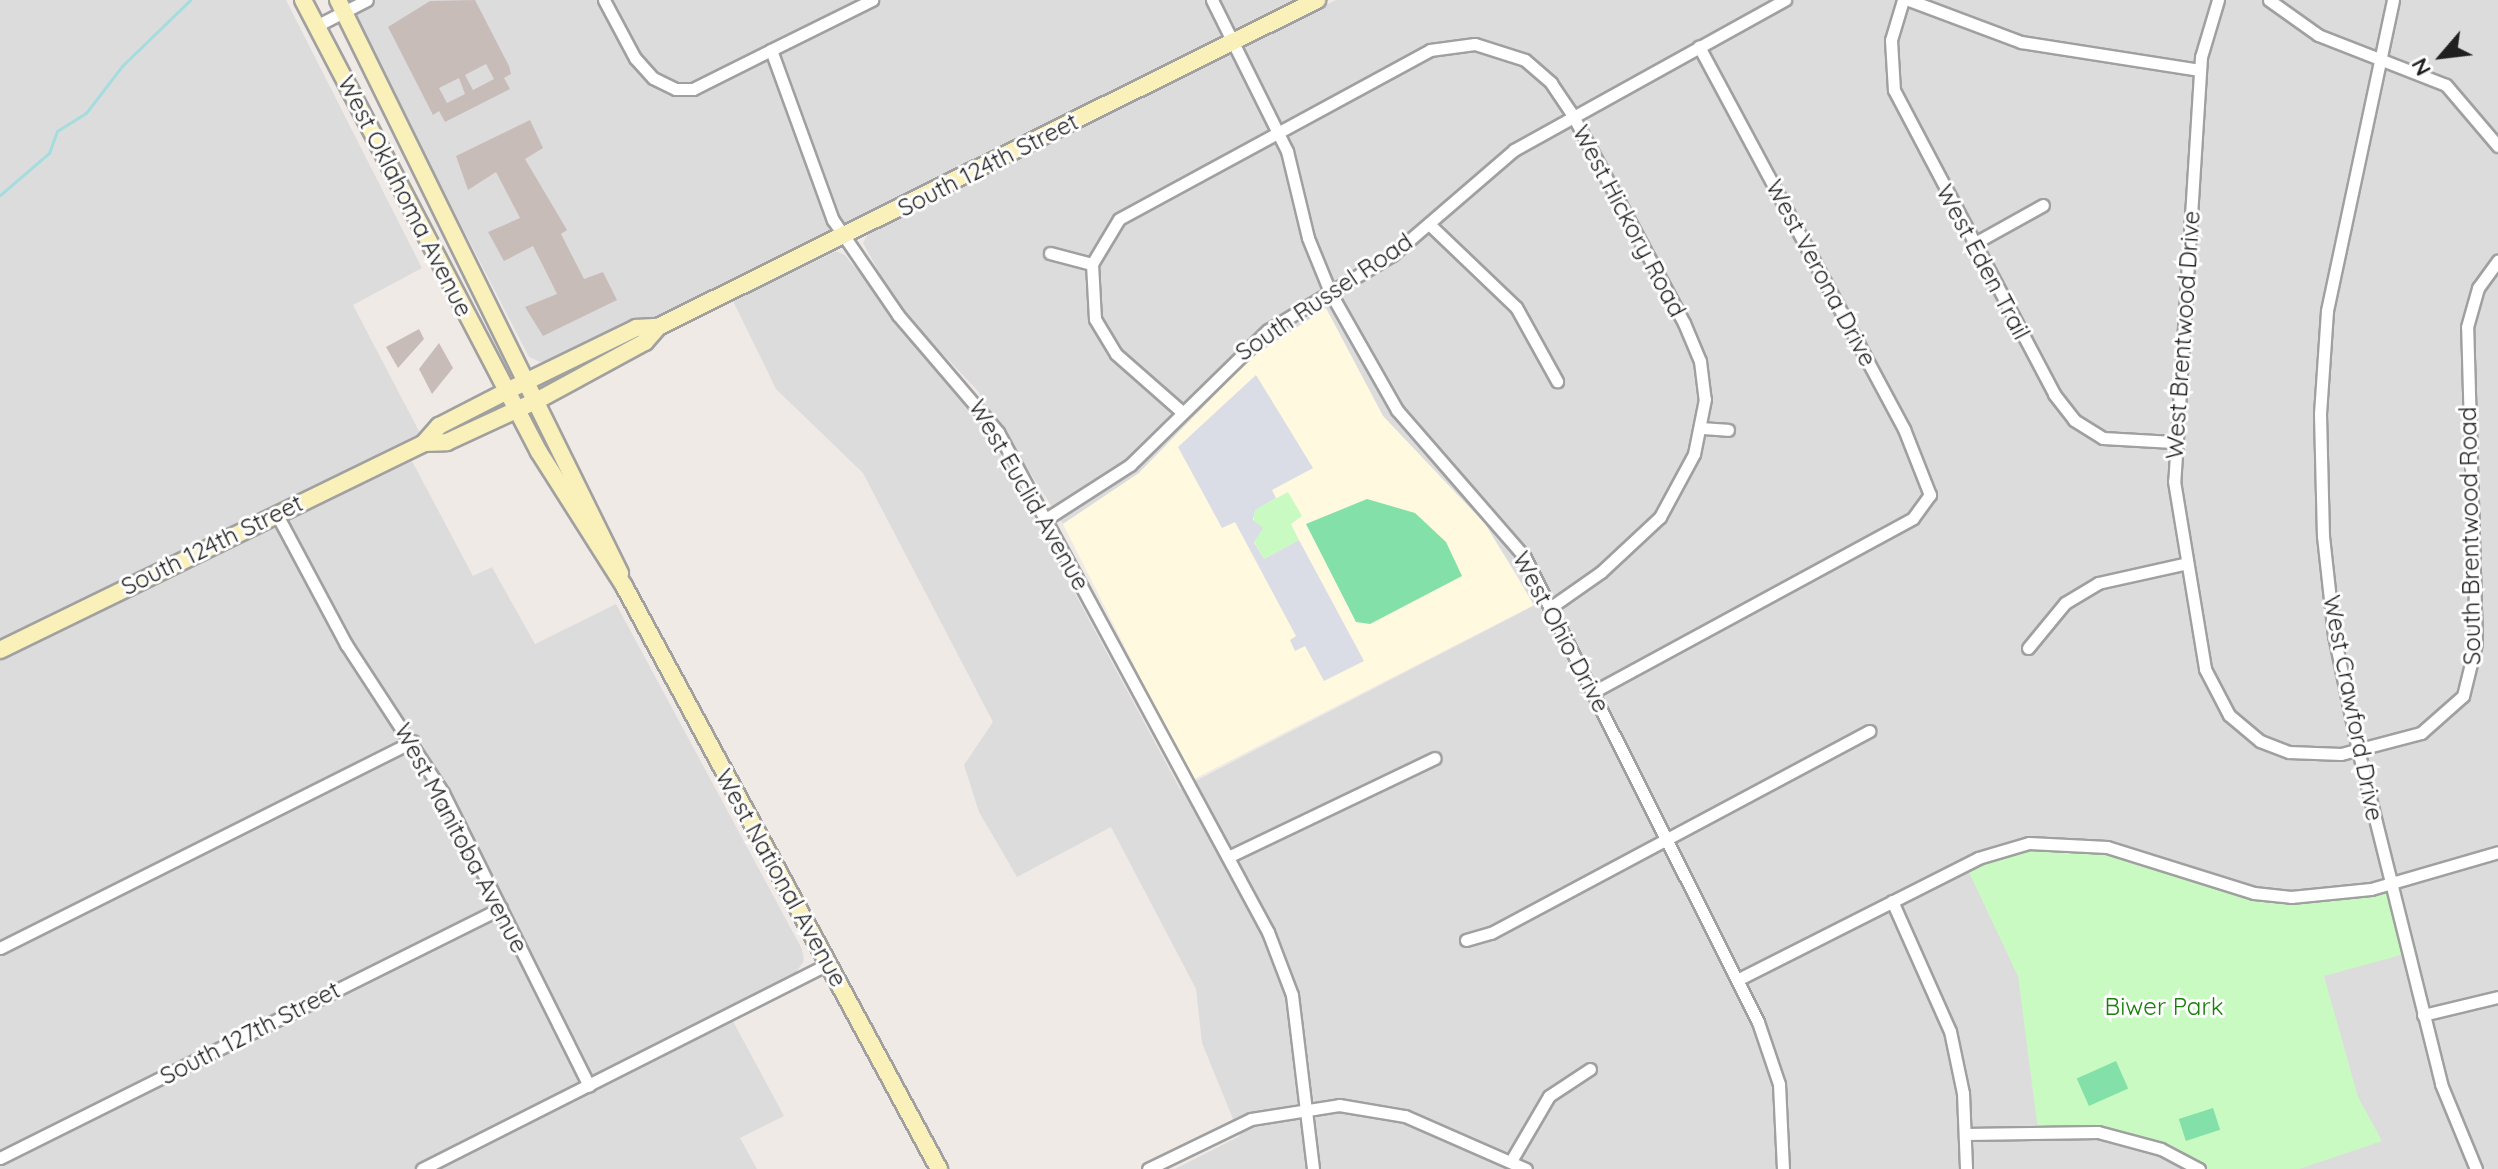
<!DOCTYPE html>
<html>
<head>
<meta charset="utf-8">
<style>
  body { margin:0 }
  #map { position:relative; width:2498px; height:1169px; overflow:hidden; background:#f0eae6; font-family:Quicksand,sans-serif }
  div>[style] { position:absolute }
  .residential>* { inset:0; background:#dddcdd }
  .education>* { inset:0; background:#fff9e0 }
  .park>* { inset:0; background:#c9fac2 }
  .pitch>* { inset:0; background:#83e0a9; transform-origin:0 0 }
  .plaza>* { inset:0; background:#dadce6 }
  .stream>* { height:3px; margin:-1.5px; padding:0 1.5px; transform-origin:1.5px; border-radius:1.5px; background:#a5ddde }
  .building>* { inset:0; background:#c8bcb9 }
  .roads { filter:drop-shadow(2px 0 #a0a0a0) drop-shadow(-2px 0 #a0a0a0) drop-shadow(0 2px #a0a0a0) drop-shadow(0 -2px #a0a0a0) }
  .street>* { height:11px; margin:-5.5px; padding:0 5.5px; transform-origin:5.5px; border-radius:5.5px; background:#fff }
  .secondary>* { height:16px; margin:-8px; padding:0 8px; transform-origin:8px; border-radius:8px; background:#faf0b9 }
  span { translate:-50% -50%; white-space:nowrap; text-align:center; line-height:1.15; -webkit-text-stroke:6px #fff; paint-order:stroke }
  .street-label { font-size:24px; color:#1f1f1f }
  .park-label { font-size:24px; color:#18810a }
  .north { position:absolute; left:2402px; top:16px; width:80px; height:80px; -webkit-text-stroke:6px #fff; paint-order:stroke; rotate:242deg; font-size:22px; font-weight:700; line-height:32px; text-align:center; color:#1f1f1f }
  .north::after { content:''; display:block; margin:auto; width:28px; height:36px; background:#1f1f1f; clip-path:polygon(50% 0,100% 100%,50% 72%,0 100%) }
</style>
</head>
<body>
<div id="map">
  <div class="residential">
    <div style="clip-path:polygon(0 0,286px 0,422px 268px,353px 305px,420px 433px,0 643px)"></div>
    <div style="clip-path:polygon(345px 0,1305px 0,693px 304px,631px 324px,545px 364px,529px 357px)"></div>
    <div style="clip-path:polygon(1336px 0,2498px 0,2498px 1169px,1175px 1169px,1240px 1136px,1202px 1043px,1196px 989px,1111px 827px,1017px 877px,979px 812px,964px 765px,993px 722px,863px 473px,776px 389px,733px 301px,836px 251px,845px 255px,992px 439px,1180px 789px,1533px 606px,1520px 580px,1485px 524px,1383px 416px,1325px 308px,1194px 416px,1139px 473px,1063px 524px,977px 390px,898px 307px,863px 243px,868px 234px)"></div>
    <div style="clip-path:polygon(412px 461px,473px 576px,492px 567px,535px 644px,616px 604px,802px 949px,804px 961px,794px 975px,727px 1010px,784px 1116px,740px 1138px,757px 1169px,0 1169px,0 657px)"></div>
  </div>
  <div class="education">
    <div style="clip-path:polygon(1326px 308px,1383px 416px,1485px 524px,1534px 605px,1192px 780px,1063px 524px,1139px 473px,1251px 358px)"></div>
  </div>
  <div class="park">
    <div style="clip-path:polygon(1288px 492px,1302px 516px,1291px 524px,1299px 540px,1264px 559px,1254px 541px,1254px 510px)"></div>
    <div style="clip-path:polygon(2067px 841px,2266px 895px,2391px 884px,2408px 953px,2324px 976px,2358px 1097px,2382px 1141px,2299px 1169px,2197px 1169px,2139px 1141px,2038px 1130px,2018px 976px,1965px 864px,2002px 849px)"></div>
  </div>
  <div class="pitch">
    <div style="clip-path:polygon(1367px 499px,1415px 513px,1446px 542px,1462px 576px,1370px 624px,1356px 622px,1306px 524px)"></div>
    <div style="left:2116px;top:1061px;width:30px;height:43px;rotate:66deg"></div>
    <div style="left:2213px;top:1108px;width:23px;height:36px;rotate:72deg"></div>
  </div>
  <div class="plaza">
    <div style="clip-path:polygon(1256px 375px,1313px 468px,1272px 490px,1276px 498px,1255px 510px,1253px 520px,1263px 528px,1254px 542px,1264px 559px,1299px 540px,1364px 661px,1324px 681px,1305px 646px,1295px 651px,1290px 640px,1296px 636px,1235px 522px,1222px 528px,1178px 447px)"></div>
  </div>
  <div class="stream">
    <div style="left:0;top:195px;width:65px;rotate:-40.6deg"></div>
    <div style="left:49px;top:153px;width:23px;rotate:-70deg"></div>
    <div style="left:57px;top:131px;width:34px;rotate:-32deg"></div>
    <div style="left:86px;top:113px;width:59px;rotate:-52.5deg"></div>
    <div style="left:122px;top:66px;width:95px;rotate:-44.1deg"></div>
  </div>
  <div class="building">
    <div style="clip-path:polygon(evenodd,475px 0,509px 66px,511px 74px,504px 78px,510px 89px,445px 122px,439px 111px,433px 115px,388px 27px,430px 1px,475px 0,486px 64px,494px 79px,473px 90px,465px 75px,486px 64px,475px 0,459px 78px,465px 94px,447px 103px,439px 88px,459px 78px)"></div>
    <div style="clip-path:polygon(530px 120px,543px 148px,525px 159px,567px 230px,561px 234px,584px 279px,603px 272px,617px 300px,543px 336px,525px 307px,557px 294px,533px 246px,504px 261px,488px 232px,520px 218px,496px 172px,468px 190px,456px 156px)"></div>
    <div style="clip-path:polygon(419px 329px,424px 339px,398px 368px,386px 347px)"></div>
    <div style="clip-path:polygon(439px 343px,453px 368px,432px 394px,419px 369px)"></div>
  </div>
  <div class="roads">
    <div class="street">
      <div style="left:604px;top:0;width:66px;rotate:61.9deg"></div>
      <div style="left:635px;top:58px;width:27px;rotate:48deg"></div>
      <div style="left:653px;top:78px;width:25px;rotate:26deg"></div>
      <div style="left:676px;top:89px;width:17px"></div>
      <div style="left:693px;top:89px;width:87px;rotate:-26.6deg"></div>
      <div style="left:771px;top:50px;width:181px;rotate:70deg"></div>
      <div style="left:833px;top:220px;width:115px;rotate:55.6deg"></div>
      <div style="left:898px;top:315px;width:154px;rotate:49.5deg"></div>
      <div style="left:998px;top:432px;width:568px;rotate:61.63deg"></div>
      <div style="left:1268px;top:932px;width:67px;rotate:69.1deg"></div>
      <div style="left:1292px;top:995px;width:175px;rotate:83.1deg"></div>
      <div style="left:1212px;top:0;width:169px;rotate:63.6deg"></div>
      <div style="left:1287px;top:151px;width:89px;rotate:76.4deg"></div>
      <div style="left:1308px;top:238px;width:58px;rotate:67.8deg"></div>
      <div style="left:1330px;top:292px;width:136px;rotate:60.4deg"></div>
      <div style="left:1397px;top:410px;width:194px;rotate:49deg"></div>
      <div style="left:1524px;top:556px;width:521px;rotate:63.34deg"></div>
      <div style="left:1758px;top:1022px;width:65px;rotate:71.3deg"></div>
      <div style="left:1779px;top:1084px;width:85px;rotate:87.3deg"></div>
      <div style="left:1903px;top:0;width:42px;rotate:106.7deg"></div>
      <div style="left:1891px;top:40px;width:50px;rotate:86.6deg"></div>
      <div style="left:1894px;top:90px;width:344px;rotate:62.2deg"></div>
      <div style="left:2054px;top:394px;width:33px;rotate:52deg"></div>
      <div style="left:2074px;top:420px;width:34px;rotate:32deg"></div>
      <div style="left:2103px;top:438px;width:70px;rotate:3.3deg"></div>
      <div style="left:1909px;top:0;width:120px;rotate:20.6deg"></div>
      <div style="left:2021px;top:42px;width:181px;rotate:8.9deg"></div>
      <div style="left:2218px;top:0;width:59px;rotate:106.6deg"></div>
      <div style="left:2201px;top:57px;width:425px;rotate:93.6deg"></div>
      <div style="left:2174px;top:481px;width:191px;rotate:80.6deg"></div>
      <div style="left:2205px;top:669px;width:52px;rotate:62.4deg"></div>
      <div style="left:2229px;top:715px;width:40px;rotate:40deg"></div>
      <div style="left:2260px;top:741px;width:31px;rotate:21deg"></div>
      <div style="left:2289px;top:752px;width:52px;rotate:2.2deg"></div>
      <div style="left:2341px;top:754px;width:83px;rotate:-14.7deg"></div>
      <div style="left:2421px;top:733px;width:56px;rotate:-41.4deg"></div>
      <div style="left:2463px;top:696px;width:55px;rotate:-76.2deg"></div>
      <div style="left:2476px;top:643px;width:316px;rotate:-91.6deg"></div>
      <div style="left:2467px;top:327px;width:41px;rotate:-74.2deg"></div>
      <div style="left:2478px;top:288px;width:34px;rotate:-54deg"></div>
      <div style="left:2269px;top:0;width:60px;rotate:35.5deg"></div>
      <div style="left:2318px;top:35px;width:137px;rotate:21.3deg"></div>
      <div style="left:2446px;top:85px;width:80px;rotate:49.6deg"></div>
      <div style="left:2393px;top:0;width:318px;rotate:102deg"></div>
      <div style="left:2327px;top:311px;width:103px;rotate:93.9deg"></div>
      <div style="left:2320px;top:414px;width:122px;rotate:88.6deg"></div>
      <div style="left:2323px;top:536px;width:100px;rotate:83.7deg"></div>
      <div style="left:2334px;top:635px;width:117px;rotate:78.2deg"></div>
      <div style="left:2358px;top:750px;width:344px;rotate:76deg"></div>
      <div style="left:2441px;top:1084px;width:92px;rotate:67.6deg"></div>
      <div style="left:316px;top:26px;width:57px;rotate:-27deg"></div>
      <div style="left:771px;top:50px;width:113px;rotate:-26.3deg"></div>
      <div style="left:1429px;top:224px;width:120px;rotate:43.7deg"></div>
      <div style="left:1516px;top:307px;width:85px;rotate:61deg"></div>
      <div style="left:1973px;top:244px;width:80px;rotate:-29.1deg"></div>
      <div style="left:1050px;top:253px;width:43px;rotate:14.7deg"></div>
      <div style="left:1182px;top:412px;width:88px;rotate:-138.7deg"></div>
      <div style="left:1116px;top:354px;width:41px;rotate:-121deg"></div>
      <div style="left:1095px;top:319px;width:55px;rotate:-93.1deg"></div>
      <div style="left:1092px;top:264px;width:52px;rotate:-59deg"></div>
      <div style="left:1119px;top:219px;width:354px;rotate:-28.5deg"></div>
      <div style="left:1430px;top:50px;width:45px;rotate:-7.6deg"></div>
      <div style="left:1475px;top:44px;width:52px;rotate:17.7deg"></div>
      <div style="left:1525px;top:60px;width:35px;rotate:41deg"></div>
      <div style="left:1551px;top:83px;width:40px;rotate:56deg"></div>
      <div style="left:1573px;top:116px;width:235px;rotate:61.8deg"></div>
      <div style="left:1684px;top:323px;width:41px;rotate:67.2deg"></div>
      <div style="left:1700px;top:361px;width:38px;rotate:83deg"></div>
      <div style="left:1705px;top:399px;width:56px;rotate:101.3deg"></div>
      <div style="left:1694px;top:454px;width:72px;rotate:118.4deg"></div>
      <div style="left:1660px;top:517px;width:81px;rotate:137deg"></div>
      <div style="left:1601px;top:572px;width:61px;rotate:145deg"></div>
      <div style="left:1702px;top:428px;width:26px;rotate:4deg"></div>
      <div style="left:276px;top:513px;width:149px;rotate:61.9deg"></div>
      <div style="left:346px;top:644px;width:178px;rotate:56.9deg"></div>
      <div style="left:443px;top:793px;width:327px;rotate:63.5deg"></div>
      <div style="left:1046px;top:519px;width:100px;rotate:-32.7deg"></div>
      <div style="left:1130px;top:465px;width:193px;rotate:-44.4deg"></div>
      <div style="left:1268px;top:330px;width:145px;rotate:-31.2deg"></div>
      <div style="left:1392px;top:255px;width:161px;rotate:-40.7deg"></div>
      <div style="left:1514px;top:150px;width:310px;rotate:-29deg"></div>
      <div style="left:2028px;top:648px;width:58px;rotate:-50.6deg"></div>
      <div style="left:2065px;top:603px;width:39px;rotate:-31deg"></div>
      <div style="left:2098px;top:583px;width:88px;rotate:-12.5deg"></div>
      <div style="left:1593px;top:692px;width:364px;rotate:-28.5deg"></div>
      <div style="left:1913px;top:518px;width:29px;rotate:-54deg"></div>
      <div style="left:1930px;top:495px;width:71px;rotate:-111.5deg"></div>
      <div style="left:1904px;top:429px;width:434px;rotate:-118.2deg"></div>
      <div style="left:1228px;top:857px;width:229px;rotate:-25.6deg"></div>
      <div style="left:1892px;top:901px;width:142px;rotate:66deg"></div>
      <div style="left:1950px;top:1031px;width:63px;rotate:78.2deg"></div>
      <div style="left:1963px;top:1093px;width:76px;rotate:87.7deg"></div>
      <div style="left:1466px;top:940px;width:26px;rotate:-16deg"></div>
      <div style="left:1491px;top:933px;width:429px;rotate:-28.1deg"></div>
      <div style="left:0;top:948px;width:462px;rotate:-26.6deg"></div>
      <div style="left:1737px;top:980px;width:270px;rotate:-26.8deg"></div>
      <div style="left:1978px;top:858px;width:53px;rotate:-16.4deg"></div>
      <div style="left:2029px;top:843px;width:78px;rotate:2.9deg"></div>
      <div style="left:2107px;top:847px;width:154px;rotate:17.4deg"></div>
      <div style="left:2254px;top:893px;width:37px;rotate:6deg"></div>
      <div style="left:2291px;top:897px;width:80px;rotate:-5.7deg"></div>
      <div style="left:2371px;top:889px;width:132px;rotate:-16.2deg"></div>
      <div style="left:2423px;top:1015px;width:77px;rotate:-13.5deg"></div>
      <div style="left:1966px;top:1134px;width:132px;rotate:-0.9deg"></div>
      <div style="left:2098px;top:1132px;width:65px;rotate:15.1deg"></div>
      <div style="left:2161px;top:1149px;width:43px;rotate:27.8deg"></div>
      <div style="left:0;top:1158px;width:560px;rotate:-26.52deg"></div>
      <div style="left:1511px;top:1161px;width:75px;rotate:-59.7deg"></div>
      <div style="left:1549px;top:1096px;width:49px;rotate:-33.4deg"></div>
      <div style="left:422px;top:1169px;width:455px;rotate:-26.8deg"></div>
      <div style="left:1148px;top:1169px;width:114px;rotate:-25.9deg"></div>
      <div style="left:1251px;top:1119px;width:89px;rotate:-9deg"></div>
      <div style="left:1339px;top:1105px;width:67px;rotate:9.5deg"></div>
      <div style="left:1405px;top:1116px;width:132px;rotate:23.7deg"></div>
    </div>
    <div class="secondary">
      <div style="left:303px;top:0;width:510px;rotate:62.43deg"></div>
      <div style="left:539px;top:452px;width:159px;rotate:57.6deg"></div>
      <div style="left:624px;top:586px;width:663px;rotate:61.62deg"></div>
      <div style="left:338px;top:0;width:639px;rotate:63.8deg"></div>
      <div style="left:424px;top:443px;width:23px;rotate:-2deg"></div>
      <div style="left:447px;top:442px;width:100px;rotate:-24.8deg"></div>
      <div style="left:538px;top:400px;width:122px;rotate:-28.5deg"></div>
      <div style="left:645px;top:342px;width:20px;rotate:-49deg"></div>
      <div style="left:658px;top:327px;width:736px;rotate:-26.39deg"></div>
      <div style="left:0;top:650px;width:472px;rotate:-26deg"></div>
      <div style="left:424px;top:443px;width:23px;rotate:-49deg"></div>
      <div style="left:439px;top:426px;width:76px;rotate:-27.2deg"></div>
      <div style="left:507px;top:391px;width:144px;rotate:-26deg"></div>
      <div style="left:636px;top:328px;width:22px;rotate:-3deg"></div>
    </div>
  </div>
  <div class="street-label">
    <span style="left:988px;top:165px;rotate:-27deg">South 124th Street</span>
    <span style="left:405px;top:196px;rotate:63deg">West Oklahoma Avenue</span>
    <span style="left:1629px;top:221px;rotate:62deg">West Hickory Road</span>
    <span style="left:1983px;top:262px;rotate:62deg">West Eden Trail</span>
    <span style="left:1821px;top:273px;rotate:62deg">West Verona Drive</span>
    <span style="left:1324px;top:297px;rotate:-34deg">South Russel Road</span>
    <span style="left:2183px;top:335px;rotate:-86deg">West Brentwood Drive</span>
    <span style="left:1029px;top:495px;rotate:60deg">West Euclid Avenue</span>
    <span style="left:2470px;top:536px;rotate:-91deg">South Brentwood Road</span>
    <span style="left:212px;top:545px;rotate:-26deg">South 124th Street</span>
    <span style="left:1561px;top:632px;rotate:62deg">West Ohio Drive</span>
    <span style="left:2353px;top:708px;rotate:79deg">West Crawford Drive</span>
    <span style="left:461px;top:838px;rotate:62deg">West Manitoba Avenue</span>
    <span style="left:781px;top:878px;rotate:61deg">West National Avenue</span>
    <span style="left:250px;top:1033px;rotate:-27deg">South 127th Street</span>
  </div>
  <div class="park-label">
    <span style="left:2164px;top:1007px">Biwer Park</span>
  </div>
  <div class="north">N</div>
</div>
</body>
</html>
